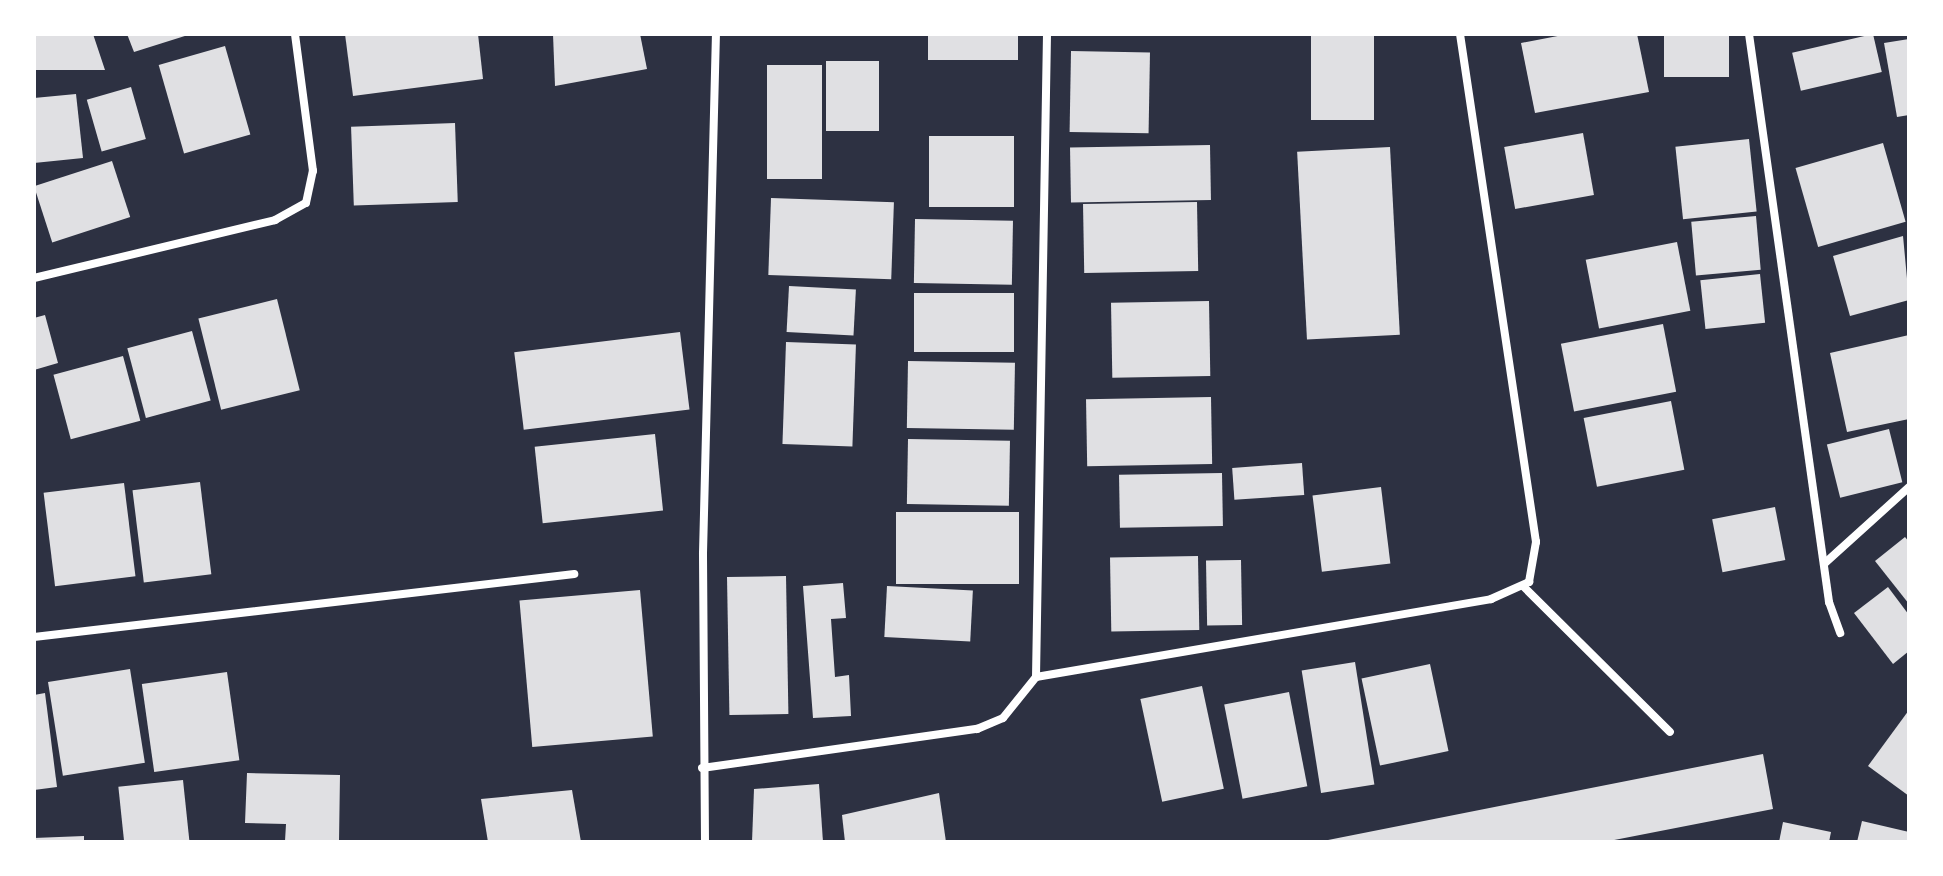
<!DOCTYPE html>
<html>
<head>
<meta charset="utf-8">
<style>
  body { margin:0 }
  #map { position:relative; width:1943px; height:876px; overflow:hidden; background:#2d3142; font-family:Commissioner,sans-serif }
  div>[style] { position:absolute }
  .building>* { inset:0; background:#e0e0e3; transform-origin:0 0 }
  .minor>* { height:8px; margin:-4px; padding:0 4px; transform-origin:4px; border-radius:4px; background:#fff }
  span { translate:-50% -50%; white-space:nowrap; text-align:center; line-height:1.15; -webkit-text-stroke:6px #fff; paint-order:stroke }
  .frame { position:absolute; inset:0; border:36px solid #fff; pointer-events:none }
</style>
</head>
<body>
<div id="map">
  <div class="building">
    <div style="clip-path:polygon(34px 34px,93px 34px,105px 70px,34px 70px)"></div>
    <div style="clip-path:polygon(127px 34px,188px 34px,188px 35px,134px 52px)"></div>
    <div style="clip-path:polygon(345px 34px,478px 34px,483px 79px,353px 96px)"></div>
    <div style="clip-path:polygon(553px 34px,640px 34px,647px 69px,555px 86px)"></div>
    <div style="left:928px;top:34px;width:90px;height:26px"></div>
    <div style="left:1311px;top:34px;width:63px;height:86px"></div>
    <div style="clip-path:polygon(1568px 34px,1637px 34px,1649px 92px,1535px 113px,1521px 43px)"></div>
    <div style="left:1664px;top:34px;width:65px;height:43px"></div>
    <div style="left:1873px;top:34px;width:39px;height:83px;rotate:77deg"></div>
    <div style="clip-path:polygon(1909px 39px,1909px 115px,1897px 117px,1884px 43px)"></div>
    <div style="left:225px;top:46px;width:92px;height:69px;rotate:74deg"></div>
    <div style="left:1071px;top:51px;width:79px;height:81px;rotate:1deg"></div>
    <div style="left:826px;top:61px;width:53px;height:70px"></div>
    <div style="left:767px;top:65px;width:55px;height:114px"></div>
    <div style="left:131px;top:87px;width:54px;height:46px;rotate:74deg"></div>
    <div style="clip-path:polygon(76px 94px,83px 158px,34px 163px,34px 98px)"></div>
    <div style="left:455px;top:123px;width:79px;height:104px;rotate:88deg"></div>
    <div style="left:1583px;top:133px;width:63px;height:80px;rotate:80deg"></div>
    <div style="left:929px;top:136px;width:85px;height:71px"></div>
    <div style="left:1749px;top:139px;width:73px;height:74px;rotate:84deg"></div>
    <div style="left:1883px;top:143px;width:82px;height:91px;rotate:74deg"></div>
    <div style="left:1210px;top:145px;width:55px;height:140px;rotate:89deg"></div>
    <div style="left:1390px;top:147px;width:188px;height:93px;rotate:87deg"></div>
    <div style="left:112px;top:161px;width:59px;height:82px;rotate:72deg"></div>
    <div style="left:771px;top:198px;width:123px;height:77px;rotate:2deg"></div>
    <div style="left:1197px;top:202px;width:69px;height:114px;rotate:89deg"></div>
    <div style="left:1756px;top:216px;width:54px;height:65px;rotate:85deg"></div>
    <div style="left:915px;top:219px;width:98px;height:64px;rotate:1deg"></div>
    <div style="clip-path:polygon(1903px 236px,1909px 300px,1850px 316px,1833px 256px)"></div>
    <div style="left:1677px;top:242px;width:70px;height:93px;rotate:79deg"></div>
    <div style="left:1760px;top:274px;width:49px;height:60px;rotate:84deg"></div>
    <div style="left:789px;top:286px;width:67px;height:46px;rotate:3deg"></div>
    <div style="left:914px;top:293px;width:100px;height:59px"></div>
    <div style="left:277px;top:299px;width:94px;height:81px;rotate:76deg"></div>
    <div style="left:1209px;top:301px;width:75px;height:98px;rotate:89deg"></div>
    <div style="clip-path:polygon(45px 315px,58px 363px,34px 370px,34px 318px)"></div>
    <div style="left:1663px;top:324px;width:69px;height:104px;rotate:79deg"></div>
    <div style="left:192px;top:331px;width:72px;height:67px;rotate:75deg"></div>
    <div style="left:680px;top:332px;width:78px;height:167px;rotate:83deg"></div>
    <div style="clip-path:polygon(1909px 335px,1909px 419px,1847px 432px,1830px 353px)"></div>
    <div style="left:786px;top:342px;width:70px;height:102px;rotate:2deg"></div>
    <div style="left:123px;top:356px;width:67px;height:72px;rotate:75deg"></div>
    <div style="left:908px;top:361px;width:107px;height:67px;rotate:1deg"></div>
    <div style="left:1211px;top:397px;width:67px;height:125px;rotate:89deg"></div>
    <div style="left:1671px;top:401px;width:70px;height:89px;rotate:79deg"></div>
    <div style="left:1889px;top:429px;width:55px;height:64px;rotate:76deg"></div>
    <div style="left:655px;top:434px;width:77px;height:121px;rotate:84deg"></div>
    <div style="left:908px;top:439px;width:102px;height:65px;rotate:1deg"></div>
    <div style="left:1302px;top:463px;width:32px;height:70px;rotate:86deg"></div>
    <div style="left:1222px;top:473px;width:53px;height:103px;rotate:89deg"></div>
    <div style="left:200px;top:482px;width:93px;height:68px;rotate:83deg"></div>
    <div style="left:124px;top:483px;width:94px;height:81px;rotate:83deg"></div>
    <div style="left:1381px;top:487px;width:77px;height:69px;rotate:83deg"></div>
    <div style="left:1775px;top:507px;width:54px;height:64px;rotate:79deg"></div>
    <div style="left:896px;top:512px;width:123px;height:72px"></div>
    <div style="clip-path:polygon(1905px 537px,1909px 542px,1909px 604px,1875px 561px)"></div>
    <div style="left:1198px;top:556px;width:74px;height:88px;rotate:89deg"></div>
    <div style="left:1241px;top:560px;width:65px;height:35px;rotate:89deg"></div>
    <div style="left:786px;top:576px;width:138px;height:59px;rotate:89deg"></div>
    <div style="clip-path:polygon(843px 583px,846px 618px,831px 619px,835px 677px,849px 675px,851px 716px,813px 718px,803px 586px)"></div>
    <div style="left:887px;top:586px;width:86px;height:51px;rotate:3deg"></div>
    <div style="clip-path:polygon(1888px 587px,1909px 615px,1909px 651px,1893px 664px,1854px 613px)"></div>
    <div style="left:640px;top:590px;width:147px;height:121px;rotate:85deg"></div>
    <div style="left:1355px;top:662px;width:124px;height:54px;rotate:81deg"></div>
    <div style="left:1430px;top:664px;width:89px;height:70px;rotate:78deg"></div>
    <div style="left:130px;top:669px;width:95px;height:83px;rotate:81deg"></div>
    <div style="left:227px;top:672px;width:89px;height:86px;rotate:82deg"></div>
    <div style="left:1202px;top:686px;width:105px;height:63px;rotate:78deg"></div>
    <div style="left:1289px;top:692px;width:96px;height:66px;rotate:79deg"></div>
    <div style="clip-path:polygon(45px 693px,57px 787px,34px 790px,34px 695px)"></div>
    <div style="clip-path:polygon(1909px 710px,1909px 796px,1868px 766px)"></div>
    <div style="clip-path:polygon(1763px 754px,1773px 809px,1604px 842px,1318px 842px)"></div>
    <div style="clip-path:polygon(247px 773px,340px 775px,339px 842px,285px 841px,286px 824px,245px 823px)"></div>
    <div style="left:183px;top:780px;width:62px;height:65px;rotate:84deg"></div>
    <div style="clip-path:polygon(819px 784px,823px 842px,752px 842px,754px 789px)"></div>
    <div style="clip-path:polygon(572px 790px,581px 842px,488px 842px,481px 799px)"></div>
    <div style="clip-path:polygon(939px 793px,946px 842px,845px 842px,842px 815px)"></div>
    <div style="clip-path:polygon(1862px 821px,1909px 832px,1909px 842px,1857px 842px)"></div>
    <div style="clip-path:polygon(1783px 822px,1831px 832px,1829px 842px,1779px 842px)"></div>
    <div style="clip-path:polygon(84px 836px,84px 842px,34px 842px,34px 838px)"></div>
  </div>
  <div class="minor">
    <div style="left:1749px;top:34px;width:574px;rotate:81.98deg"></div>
    <div style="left:1829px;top:602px;width:33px;rotate:70deg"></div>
    <div style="left:34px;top:278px;width:248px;rotate:-13.5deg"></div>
    <div style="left:275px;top:220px;width:35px;rotate:-29deg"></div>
    <div style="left:306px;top:203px;width:33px;rotate:-78deg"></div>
    <div style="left:313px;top:171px;width:138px;rotate:-97.5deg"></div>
    <div style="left:1825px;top:563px;width:113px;rotate:-42.1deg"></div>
    <div style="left:1523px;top:586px;width:207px;rotate:44.8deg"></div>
    <div style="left:34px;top:637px;width:544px;rotate:-6.65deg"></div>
    <div style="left:1036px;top:677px;width:643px;rotate:-89.02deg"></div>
    <div style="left:702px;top:768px;width:278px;rotate:-8.1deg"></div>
    <div style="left:977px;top:729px;width:28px;rotate:-23deg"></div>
    <div style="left:1003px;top:718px;width:53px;rotate:-51.2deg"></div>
    <div style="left:1036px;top:677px;width:462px;rotate:-9.7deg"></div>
    <div style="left:1491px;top:599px;width:42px;rotate:-24.1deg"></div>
    <div style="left:1529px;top:582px;width:41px;rotate:-80.1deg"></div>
    <div style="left:1536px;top:542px;width:514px;rotate:-98.51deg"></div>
    <div style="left:705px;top:842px;width:289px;rotate:-90.4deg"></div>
    <div style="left:703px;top:553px;width:519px;rotate:-88.57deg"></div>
  </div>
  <div class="frame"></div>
</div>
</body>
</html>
